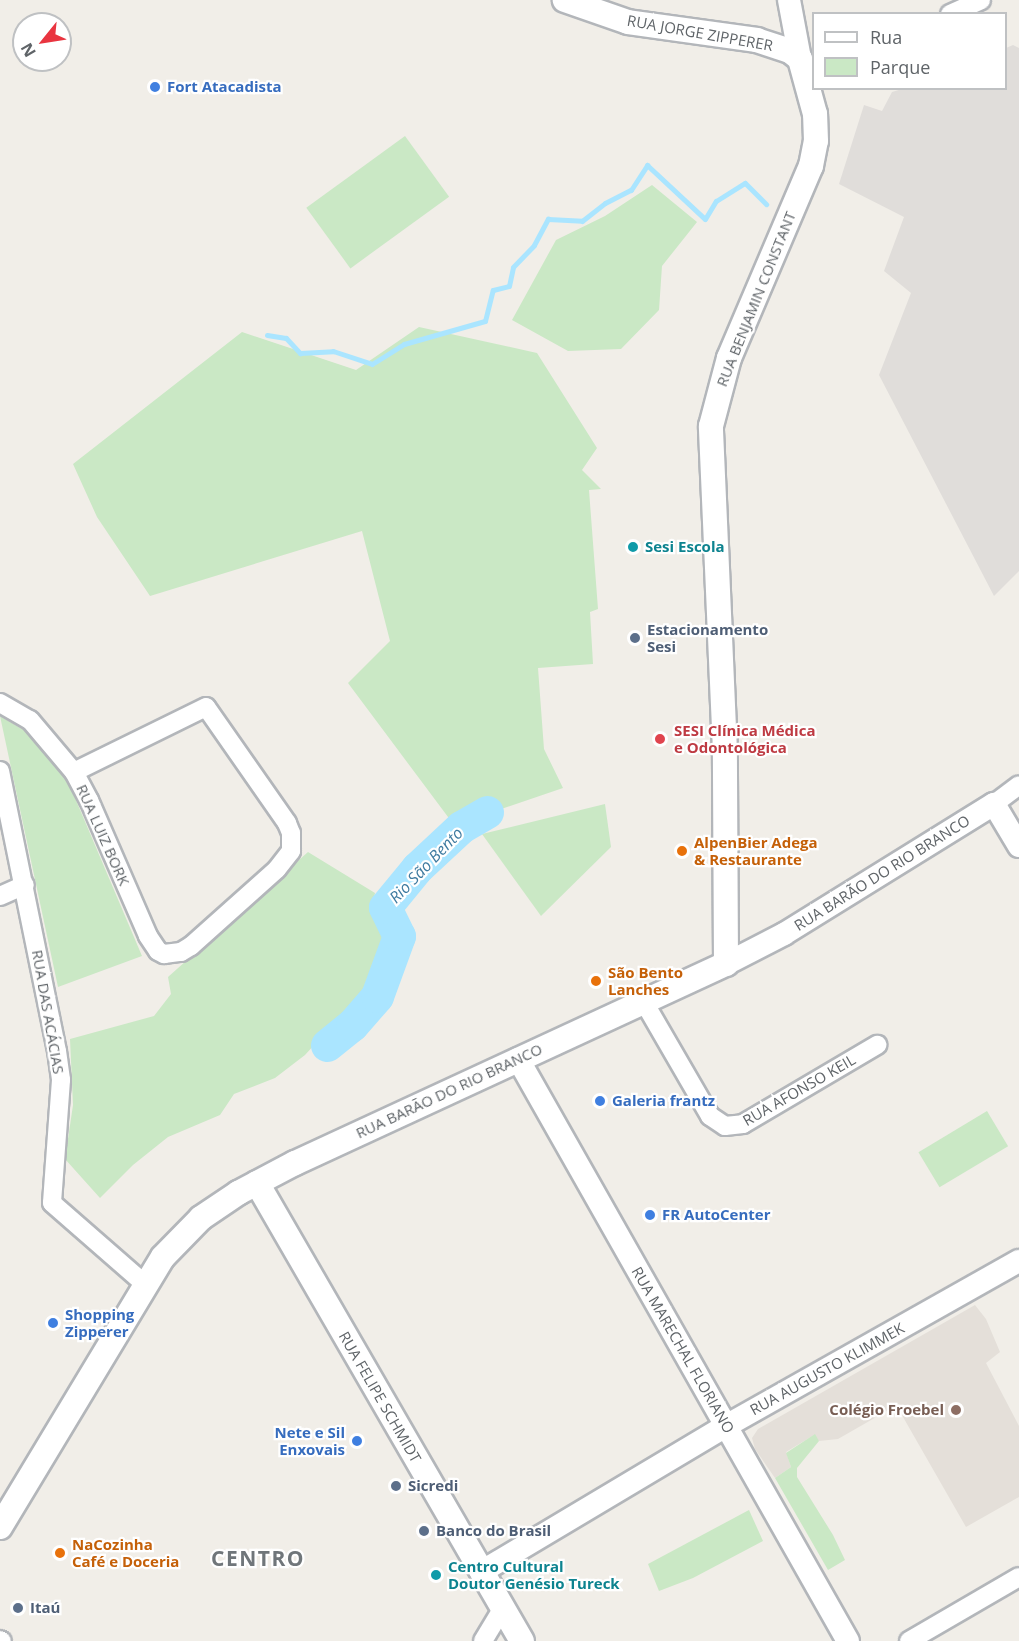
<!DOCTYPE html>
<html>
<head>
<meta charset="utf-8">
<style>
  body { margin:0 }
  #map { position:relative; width:1019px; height:1641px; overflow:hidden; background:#f1eee8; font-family:"Open Sans",sans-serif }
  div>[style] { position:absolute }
  .industrial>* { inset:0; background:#e0ddda }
  .education>* { inset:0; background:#e4dfd9 }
  .green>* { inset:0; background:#cae8c5; transform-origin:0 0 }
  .stream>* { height:5px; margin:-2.5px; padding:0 2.5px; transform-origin:2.5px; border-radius:2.5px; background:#aae5ff }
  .river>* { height:33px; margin:-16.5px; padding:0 16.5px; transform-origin:16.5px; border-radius:16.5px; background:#aae5ff }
  .roads { filter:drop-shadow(2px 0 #b3b6ba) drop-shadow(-2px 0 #b3b6ba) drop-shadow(0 2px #b3b6ba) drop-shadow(0 -2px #b3b6ba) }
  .minor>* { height:18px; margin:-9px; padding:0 9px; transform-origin:9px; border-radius:9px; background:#fff }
  .tertiary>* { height:22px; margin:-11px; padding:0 11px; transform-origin:11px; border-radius:11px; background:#fff }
  .secondary>* { height:24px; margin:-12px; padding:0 12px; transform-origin:12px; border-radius:12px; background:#fff }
  .dots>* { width:16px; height:16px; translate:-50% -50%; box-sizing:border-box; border:3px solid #fff; border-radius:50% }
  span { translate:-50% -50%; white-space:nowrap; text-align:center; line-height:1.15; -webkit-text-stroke:4.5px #fff; paint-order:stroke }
  .street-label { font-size:15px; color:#5f6468 }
  .shop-label { font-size:15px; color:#366cbe; font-weight:700 }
  .left { translate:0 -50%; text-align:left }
  .right { translate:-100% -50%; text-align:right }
  .culture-label { font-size:15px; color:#0d838f; font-weight:700 }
  .service-label { font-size:15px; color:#4e5e75; font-weight:700 }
  .health-label { font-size:15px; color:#be3a42; font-weight:700 }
  .food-label { font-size:15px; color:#c56008; font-weight:700 }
  .education-label { font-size:15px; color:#785e54; font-weight:700 }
  .water-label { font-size:16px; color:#3f7ba0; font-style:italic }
  .district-label { font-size:21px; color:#70767a; font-weight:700; letter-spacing:1.5px }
  .legend { position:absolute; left:812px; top:12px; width:195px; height:78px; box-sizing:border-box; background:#fff; border:2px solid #bfc1c3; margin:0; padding:8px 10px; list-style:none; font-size:18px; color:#5f6468 }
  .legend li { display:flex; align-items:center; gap:12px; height:30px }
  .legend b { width:30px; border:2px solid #bfc1c3 }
  .north { position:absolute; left:12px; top:12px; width:60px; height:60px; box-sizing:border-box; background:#fff; border:2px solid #bfc1c3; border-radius:50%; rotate:240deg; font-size:16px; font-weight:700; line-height:24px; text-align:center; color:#5f6468 }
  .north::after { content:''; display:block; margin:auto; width:21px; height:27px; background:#e93540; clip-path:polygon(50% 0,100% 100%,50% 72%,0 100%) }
</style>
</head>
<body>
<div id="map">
  <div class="industrial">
    <div style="clip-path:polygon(1013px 45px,1019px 48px,1019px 571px,994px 596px,879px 375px,911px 293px,884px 271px,904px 217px,839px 184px,864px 105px,882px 111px,892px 92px,902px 89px,1006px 88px,1006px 48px)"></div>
  </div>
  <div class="education">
    <div style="clip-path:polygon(975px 1305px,986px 1319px,1000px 1352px,986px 1363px,1019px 1426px,1019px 1497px,966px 1527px,903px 1417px,899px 1404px,838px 1439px,819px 1441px,814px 1435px,786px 1452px,791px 1467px,775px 1478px,755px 1449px,752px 1438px,758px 1429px)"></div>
  </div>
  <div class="green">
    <div style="left:405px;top:136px;width:75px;height:122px;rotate:54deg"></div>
    <div style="clip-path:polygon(652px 185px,697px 222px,662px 266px,659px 310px,621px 349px,568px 351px,512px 320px,556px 240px,605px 216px)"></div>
    <div style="clip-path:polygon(419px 327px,537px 353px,597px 448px,582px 470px,601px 489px,589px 490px,598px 609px,590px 612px,593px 664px,538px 668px,544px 749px,563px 788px,454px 825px,348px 683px,390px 641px,362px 531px,150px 596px,97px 517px,73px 464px,242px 332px,356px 370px)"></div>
    <div style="clip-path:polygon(0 716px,37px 738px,67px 779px,142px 956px,58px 987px)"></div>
    <div style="clip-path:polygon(605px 804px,611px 847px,541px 916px,482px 834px)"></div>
    <div style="clip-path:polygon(308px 852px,375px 893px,371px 911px,384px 934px,369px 985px,305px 1055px,275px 1078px,234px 1094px,220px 1115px,168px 1137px,133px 1165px,100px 1198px,65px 1159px,73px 1105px,70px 1039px,154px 1016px,171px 994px,168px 977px)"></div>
    <div style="left:987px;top:1111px;width:41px;height:80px;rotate:59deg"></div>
    <div style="clip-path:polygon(815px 1434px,819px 1441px,797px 1468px,797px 1477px,833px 1535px,845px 1560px,828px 1570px,775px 1478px,791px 1467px,786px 1453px)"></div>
    <div style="clip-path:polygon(749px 1510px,763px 1541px,693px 1578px,659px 1591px,648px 1564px)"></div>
  </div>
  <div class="stream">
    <div style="left:267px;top:335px;width:19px;rotate:9deg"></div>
    <div style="left:286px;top:338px;width:21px;rotate:47deg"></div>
    <div style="left:300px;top:353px;width:33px;rotate:-3deg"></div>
    <div style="left:333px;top:351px;width:41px;rotate:18.4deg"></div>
    <div style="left:372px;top:364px;width:38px;rotate:-32deg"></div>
    <div style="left:404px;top:344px;width:84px;rotate:-15.9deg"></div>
    <div style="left:485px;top:321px;width:32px;rotate:-76deg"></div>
    <div style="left:493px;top:290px;width:16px;rotate:-14deg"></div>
    <div style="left:509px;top:286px;width:19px;rotate:-78deg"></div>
    <div style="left:513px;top:267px;width:30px;rotate:-46deg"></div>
    <div style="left:534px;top:245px;width:30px;rotate:-62deg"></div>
    <div style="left:548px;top:219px;width:34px;rotate:3deg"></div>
    <div style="left:582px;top:221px;width:29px;rotate:-38deg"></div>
    <div style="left:605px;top:203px;width:29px;rotate:-27deg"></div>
    <div style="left:631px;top:190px;width:30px;rotate:-57deg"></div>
    <div style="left:647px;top:165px;width:79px;rotate:43deg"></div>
    <div style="left:705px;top:219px;width:21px;rotate:-59deg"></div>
    <div style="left:716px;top:201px;width:34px;rotate:-32deg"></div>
    <div style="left:745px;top:183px;width:30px;rotate:45deg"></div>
  </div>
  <div class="river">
    <div style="left:327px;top:1045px;width:32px;rotate:-39deg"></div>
    <div style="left:352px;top:1025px;width:38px;rotate:-49deg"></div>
    <div style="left:377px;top:996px;width:64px;rotate:-69.9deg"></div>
    <div style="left:399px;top:936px;width:32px;rotate:-116deg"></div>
    <div style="left:385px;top:907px;width:50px;rotate:-50.6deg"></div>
    <div style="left:417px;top:868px;width:60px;rotate:-43deg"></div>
    <div style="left:461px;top:827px;width:30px;rotate:-30deg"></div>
  </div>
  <div class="roads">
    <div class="minor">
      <div style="left:950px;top:14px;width:34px;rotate:-24deg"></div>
      <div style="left:0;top:703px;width:34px;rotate:30deg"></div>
      <div style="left:30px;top:720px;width:68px;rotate:49.8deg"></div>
      <div style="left:74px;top:772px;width:32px;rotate:62deg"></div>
      <div style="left:89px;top:800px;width:148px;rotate:66.5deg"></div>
      <div style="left:148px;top:936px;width:18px;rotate:56deg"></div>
      <div style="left:158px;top:951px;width:7px;rotate:27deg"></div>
      <div style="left:164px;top:954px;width:17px;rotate:-7deg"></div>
      <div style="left:181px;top:952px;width:12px;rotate:-31deg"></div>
      <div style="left:191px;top:946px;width:115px;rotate:-41.8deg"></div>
      <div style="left:277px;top:869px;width:23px;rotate:-52deg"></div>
      <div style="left:291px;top:851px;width:18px;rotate:-90deg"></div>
      <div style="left:291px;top:833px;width:11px;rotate:-112deg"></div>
      <div style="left:287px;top:823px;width:141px;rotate:-124.9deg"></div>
      <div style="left:206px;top:707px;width:147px;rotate:153.8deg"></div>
      <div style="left:0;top:771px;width:286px;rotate:78.5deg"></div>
      <div style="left:57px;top:1051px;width:29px;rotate:82deg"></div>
      <div style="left:61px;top:1080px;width:123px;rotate:94.2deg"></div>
      <div style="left:52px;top:1203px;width:125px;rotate:41.1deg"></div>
      <div style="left:994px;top:804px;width:31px;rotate:-37deg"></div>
      <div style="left:0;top:896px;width:27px;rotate:-24deg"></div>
      <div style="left:644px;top:1002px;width:132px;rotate:59.9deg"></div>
      <div style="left:710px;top:1116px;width:18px;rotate:34deg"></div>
      <div style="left:725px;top:1126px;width:18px;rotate:-6deg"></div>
      <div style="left:743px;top:1124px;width:156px;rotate:-30.5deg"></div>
      <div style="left:0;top:1640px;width:2px;rotate:27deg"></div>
      <div style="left:483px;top:1641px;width:39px;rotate:-59deg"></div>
      <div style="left:909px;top:1641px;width:127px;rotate:-30.2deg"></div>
    </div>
    <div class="tertiary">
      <div style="left:789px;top:0;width:60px;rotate:79.4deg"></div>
      <div style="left:726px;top:964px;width:65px;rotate:-27.3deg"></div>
      <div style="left:784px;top:934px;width:247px;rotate:-31.8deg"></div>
      <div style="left:994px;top:804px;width:49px;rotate:59.2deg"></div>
      <div style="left:518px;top:1059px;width:669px;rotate:60.45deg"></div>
      <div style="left:481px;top:1572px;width:285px;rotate:-30.8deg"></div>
      <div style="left:726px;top:1426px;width:336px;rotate:-29.4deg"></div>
    </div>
    <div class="secondary">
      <div style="left:257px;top:1183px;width:529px;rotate:59.95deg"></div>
      <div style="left:0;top:1527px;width:315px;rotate:-58.9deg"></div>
      <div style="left:163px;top:1257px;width:54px;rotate:-45.7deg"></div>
      <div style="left:201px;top:1218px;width:45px;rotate:-34deg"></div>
      <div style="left:238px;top:1193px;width:64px;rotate:-27.8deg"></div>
      <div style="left:295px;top:1163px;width:475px;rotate:-24.8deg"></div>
      <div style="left:726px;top:964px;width:213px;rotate:-90.3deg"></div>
      <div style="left:725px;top:751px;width:325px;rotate:-92.5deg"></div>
      <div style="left:711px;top:426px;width:70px;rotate:-75.2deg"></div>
      <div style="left:729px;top:358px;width:209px;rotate:-66.9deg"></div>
      <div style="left:811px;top:166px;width:25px;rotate:-79deg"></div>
      <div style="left:816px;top:141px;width:27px;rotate:-92deg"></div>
      <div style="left:815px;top:114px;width:57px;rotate:-105.3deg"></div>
      <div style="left:800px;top:59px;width:13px;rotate:-141deg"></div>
      <div style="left:790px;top:51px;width:35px;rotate:-162deg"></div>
      <div style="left:757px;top:40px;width:130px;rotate:-172.1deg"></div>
      <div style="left:628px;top:22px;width:67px;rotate:-160.8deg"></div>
    </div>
  </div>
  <div class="dots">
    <div style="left:155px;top:87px;background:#3f7fe0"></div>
    <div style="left:633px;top:547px;background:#0f9aa8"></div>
    <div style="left:635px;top:638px;background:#5c6f8a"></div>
    <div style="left:660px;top:739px;background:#e0444e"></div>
    <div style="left:682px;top:851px;background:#e8710a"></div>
    <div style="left:596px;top:981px;background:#e8710a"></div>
    <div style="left:600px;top:1101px;background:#3f7fe0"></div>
    <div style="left:650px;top:1215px;background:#3f7fe0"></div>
    <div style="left:53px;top:1323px;background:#3f7fe0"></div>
    <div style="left:956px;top:1410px;background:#8d6e63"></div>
    <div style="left:357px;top:1441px;background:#3f7fe0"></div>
    <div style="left:396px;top:1486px;background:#5c6f8a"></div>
    <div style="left:424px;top:1531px;background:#5c6f8a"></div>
    <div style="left:60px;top:1553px;background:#e8710a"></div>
    <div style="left:436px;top:1575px;background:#0f9aa8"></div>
    <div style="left:18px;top:1608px;background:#5c6f8a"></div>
  </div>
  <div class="street-label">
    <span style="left:700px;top:33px;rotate:10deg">RUA JORGE ZIPPERER</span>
    <span style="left:756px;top:299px;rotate:-68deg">RUA BENJAMIN CONSTANT</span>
    <span style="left:103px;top:835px;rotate:66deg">RUA LUIZ BORK</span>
    <span style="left:882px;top:873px;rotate:-32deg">RUA BARÃO DO RIO BRANCO</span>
    <span style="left:48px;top:1012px;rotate:80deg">RUA DAS ACÁCIAS</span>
    <span style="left:799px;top:1090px;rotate:-30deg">RUA AFONSO KEIL</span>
    <span style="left:449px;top:1091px;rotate:-25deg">RUA BARÃO DO RIO BRANCO</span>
    <span style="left:683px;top:1350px;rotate:60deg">RUA MARECHAL FLORIANO</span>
    <span style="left:827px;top:1369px;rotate:-29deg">RUA AUGUSTO KLIMMEK</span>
    <span style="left:380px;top:1397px;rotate:60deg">RUA FELIPE SCHMIDT</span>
  </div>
  <div class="shop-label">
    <span class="left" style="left:167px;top:87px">Fort Atacadista</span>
    <span class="left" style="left:612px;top:1101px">Galeria frantz</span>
    <span class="left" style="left:662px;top:1215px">FR AutoCenter</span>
    <span class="left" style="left:65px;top:1323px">Shopping<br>Zipperer</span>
    <span class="right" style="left:345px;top:1441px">Nete e Sil<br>Enxovais</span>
  </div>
  <div class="culture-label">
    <span class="left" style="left:645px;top:547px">Sesi Escola</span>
    <span class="left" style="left:448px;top:1575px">Centro Cultural<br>Doutor Genésio Tureck</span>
  </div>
  <div class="service-label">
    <span class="left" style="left:647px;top:638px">Estacionamento<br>Sesi</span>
    <span class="left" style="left:408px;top:1486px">Sicredi</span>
    <span class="left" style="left:436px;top:1531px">Banco do Brasil</span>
    <span class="left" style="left:30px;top:1608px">Itaú</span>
  </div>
  <div class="health-label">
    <span class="left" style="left:674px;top:739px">SESI Clínica Médica<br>e Odontológica</span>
  </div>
  <div class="food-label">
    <span class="left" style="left:694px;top:851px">AlpenBier Adega<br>&amp; Restaurante</span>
    <span class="left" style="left:608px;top:981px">São Bento<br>Lanches</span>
    <span class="left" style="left:72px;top:1553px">NaCozinha<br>Café e Doceria</span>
  </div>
  <div class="education-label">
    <span class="right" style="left:944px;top:1410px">Colégio Froebel</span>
  </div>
  <div class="water-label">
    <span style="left:426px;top:865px;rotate:-46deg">Rio São Bento</span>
  </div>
  <div class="district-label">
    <span style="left:258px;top:1558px">CENTRO</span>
  </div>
  <ul class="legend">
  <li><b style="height:8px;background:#fff"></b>Rua</li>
  <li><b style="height:16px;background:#cae8c5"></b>Parque</li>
  </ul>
  <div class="north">N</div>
</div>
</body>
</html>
